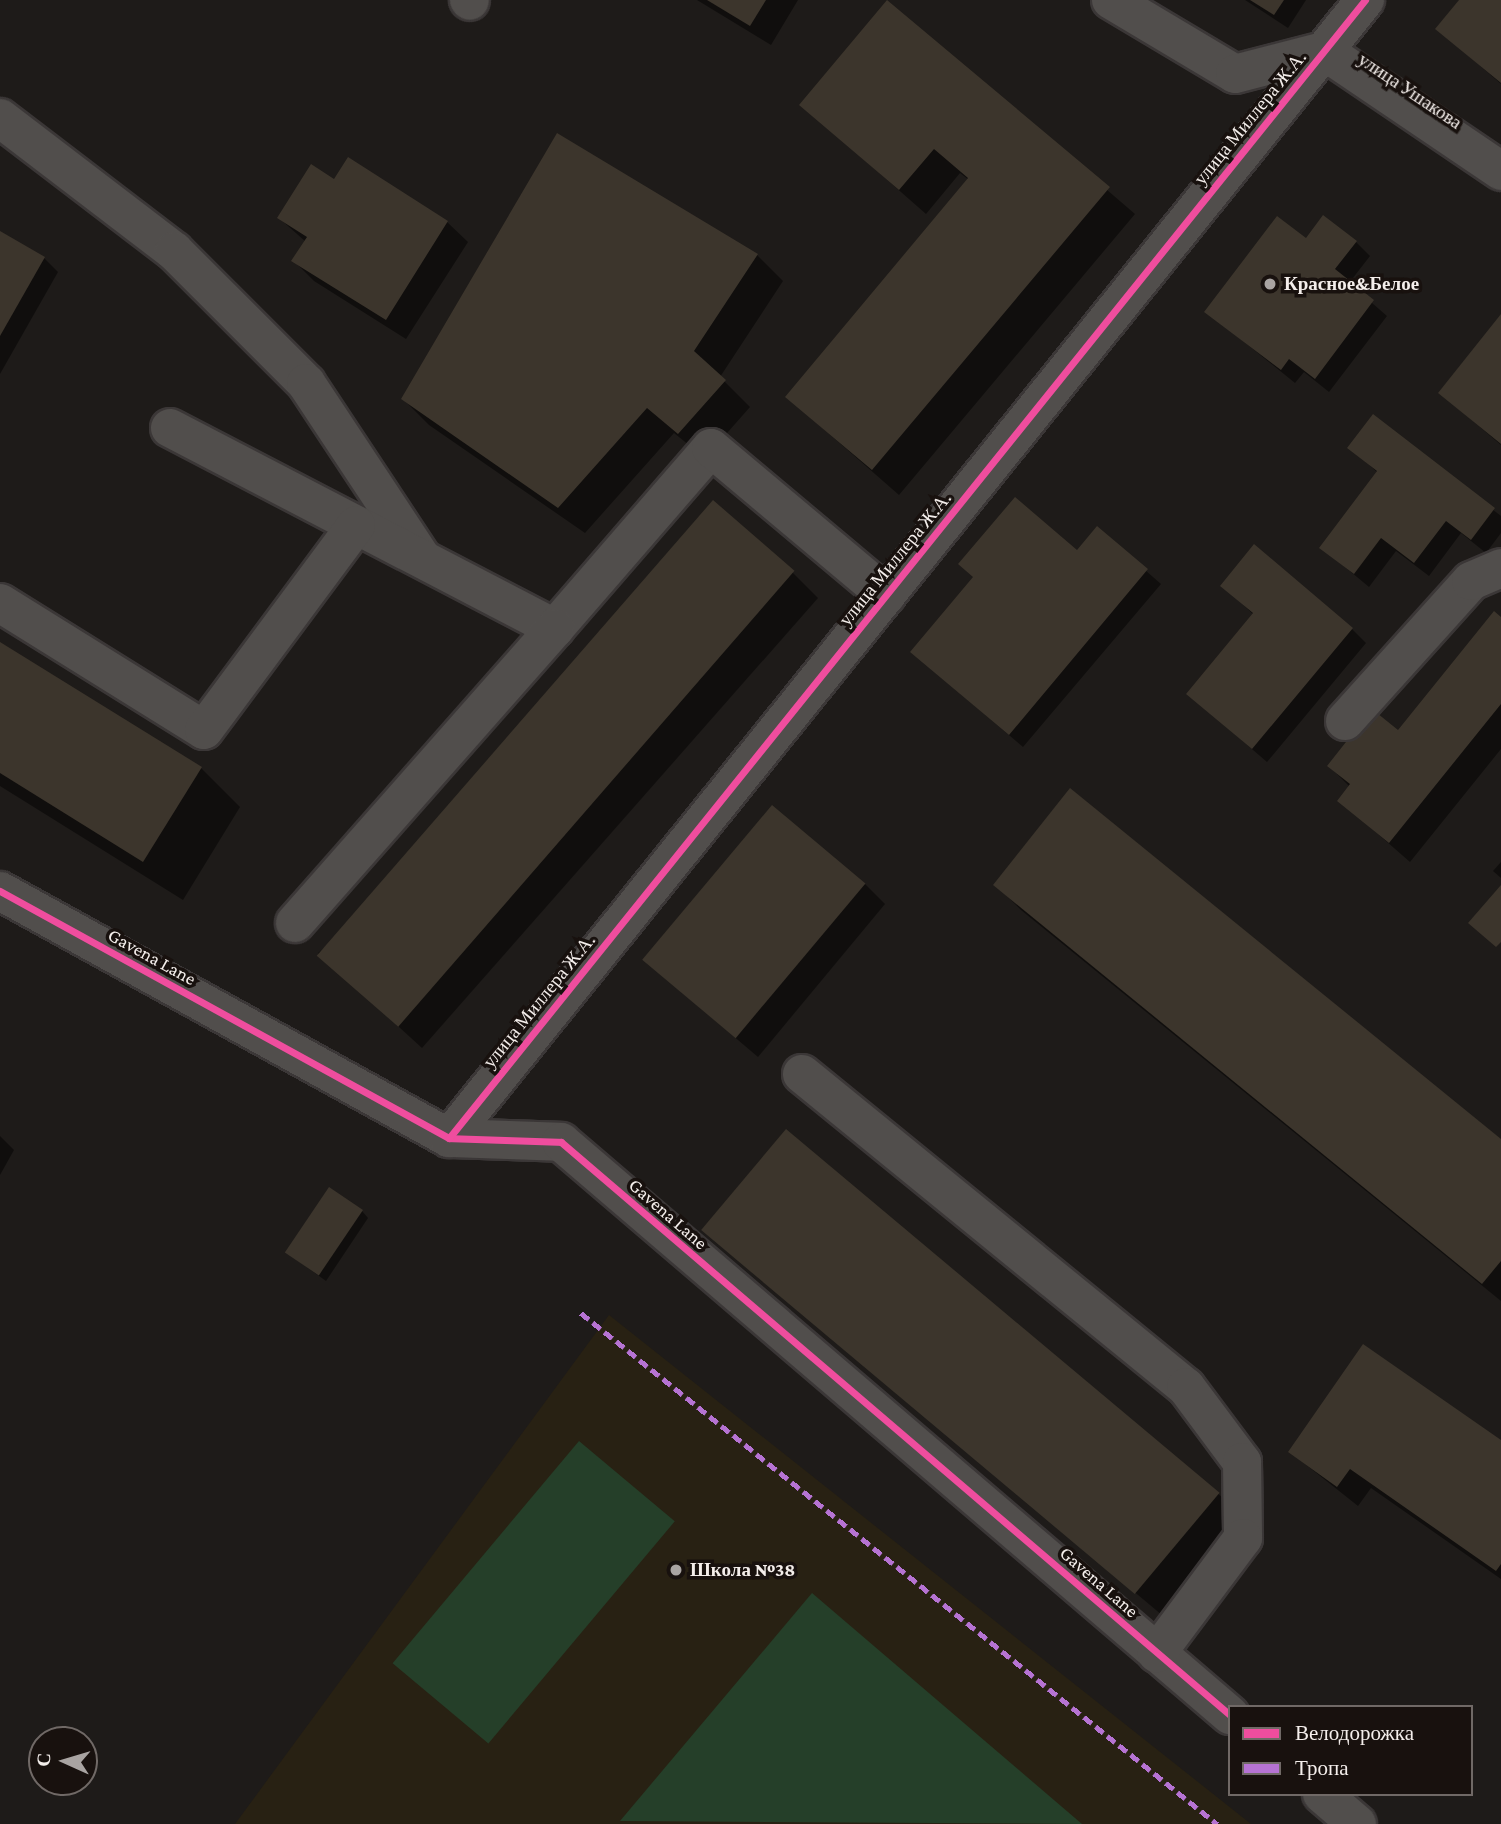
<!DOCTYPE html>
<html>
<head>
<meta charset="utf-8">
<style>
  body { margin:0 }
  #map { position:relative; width:1501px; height:1824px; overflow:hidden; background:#1e1b19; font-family:"Crimson Pro",serif }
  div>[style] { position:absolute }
  .education>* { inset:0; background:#282113 }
  .green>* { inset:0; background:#253f29; transform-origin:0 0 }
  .shadow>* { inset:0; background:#0007; transform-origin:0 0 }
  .building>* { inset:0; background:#3c352c; transform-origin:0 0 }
  .roads { filter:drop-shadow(2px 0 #3b3737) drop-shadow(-2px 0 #3b3737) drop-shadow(0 2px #3b3737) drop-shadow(0 -2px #3b3737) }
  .minor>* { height:38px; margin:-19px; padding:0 19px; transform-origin:19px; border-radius:19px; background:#514e4c }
  .quiet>* { height:5px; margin-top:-2.5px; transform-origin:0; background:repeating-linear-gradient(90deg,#b673d3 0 10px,transparent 0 15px) }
  .cycleway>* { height:7px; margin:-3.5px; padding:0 3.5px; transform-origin:3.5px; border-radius:3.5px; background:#ef4d9e }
  .dots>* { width:19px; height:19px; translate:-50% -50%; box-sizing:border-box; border:4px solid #18110e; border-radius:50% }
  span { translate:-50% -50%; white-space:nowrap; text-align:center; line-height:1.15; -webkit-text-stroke:7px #18110e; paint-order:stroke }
  .street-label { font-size:19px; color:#f4eeeb }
  .poi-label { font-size:19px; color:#f4eeeb; font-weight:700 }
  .left { translate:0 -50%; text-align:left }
  .legend { position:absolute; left:1228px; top:1705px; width:245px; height:91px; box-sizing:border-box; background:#18110e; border:2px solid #706966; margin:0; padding:9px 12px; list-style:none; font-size:21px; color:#f4eeeb }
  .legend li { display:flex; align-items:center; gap:14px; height:35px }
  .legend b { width:35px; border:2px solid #706966 }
  .north { position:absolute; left:28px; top:1726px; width:70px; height:70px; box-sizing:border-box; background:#18110e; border:2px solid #706966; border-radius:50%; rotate:274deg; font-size:19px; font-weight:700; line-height:28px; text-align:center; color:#f4eeeb }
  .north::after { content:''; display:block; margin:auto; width:24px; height:32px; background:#a9a4a2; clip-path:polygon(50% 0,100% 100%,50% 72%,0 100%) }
</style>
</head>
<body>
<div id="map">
  <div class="education">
    <div style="clip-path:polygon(609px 1315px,1251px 1824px,235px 1824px)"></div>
  </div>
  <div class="green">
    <div style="left:579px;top:1441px;width:125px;height:290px;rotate:40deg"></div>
    <div style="clip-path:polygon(812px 1593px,1082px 1824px,620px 1821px)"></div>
  </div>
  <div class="shadow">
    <div style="clip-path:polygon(697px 0,798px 0,771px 45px)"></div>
    <div style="clip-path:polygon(1245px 0,1306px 0,1288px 28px)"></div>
    <div style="clip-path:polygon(1461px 0,1501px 0,1501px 84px,1438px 29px)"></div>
    <div style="clip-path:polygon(888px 2px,1135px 214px,899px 495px,787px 397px,969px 180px,960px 173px,926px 214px,802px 105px)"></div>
    <div style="clip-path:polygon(334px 181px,447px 222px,468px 242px,406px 339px,314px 281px,294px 261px,306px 242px,279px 218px)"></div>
    <div style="clip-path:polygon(0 233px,44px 258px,58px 272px,0 374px)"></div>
    <div style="clip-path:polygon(1306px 241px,1356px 242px,1370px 256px,1349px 283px,1387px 316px,1329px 392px,1304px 372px,1295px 383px,1206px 311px)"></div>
    <div style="clip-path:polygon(757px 255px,783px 281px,720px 377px,750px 407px,705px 458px,674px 433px,585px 533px,429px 425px,403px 399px)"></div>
    <div style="clip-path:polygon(1501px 317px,1501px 445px,1440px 393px)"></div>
    <div style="clip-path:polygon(1373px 417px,1501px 516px,1501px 533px,1486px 553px,1461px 533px,1429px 576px,1396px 551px,1369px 587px,1321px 547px,1378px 473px,1350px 447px)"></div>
    <div style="clip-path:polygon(1097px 528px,1161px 584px,1023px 747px,927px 665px,1077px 552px)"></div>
    <div style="clip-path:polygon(792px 572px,818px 598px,422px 1048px,318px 953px)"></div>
    <div style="clip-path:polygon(1223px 586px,1352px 629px,1366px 643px,1267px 762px,1188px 694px,1254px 615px)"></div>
    <div style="clip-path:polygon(1501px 619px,1501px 749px,1410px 862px,1339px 800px,1350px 787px,1329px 766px,1398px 732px)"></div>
    <div style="clip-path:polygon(0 644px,201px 768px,240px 807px,183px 900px,0 786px)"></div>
    <div style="clip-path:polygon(1501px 862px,1501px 878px,1493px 871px)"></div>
    <div style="clip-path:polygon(865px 884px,885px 904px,758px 1057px,645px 961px)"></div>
    <div style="clip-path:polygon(996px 885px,1501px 1141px,1501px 1301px,1021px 910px)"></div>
    <div style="left:787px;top:1132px;width:600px;height:129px;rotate:40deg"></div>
    <div style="clip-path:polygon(0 1136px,14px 1150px,0 1175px)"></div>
    <div style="clip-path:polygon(362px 1211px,368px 1218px,326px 1281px,286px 1252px)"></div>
    <div style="clip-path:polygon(1501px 1443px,1501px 1579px,1371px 1488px,1358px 1506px,1290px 1452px)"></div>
  </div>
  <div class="building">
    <div style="clip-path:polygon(707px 0,766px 0,750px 26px)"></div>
    <div style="clip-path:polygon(887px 0,1110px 187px,872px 470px,785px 397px,968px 178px,934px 149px,899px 190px,799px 105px)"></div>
    <div style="clip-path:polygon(1250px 0,1284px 0,1274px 15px)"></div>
    <div style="clip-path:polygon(1459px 0,1501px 0,1501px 83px,1435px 29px)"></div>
    <div style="clip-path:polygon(557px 133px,758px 254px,694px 351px,726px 380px,678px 434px,647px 408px,558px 508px,401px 399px)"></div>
    <div style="clip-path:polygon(348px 157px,448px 221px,386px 320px,291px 261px,307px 237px,277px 218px,311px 164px,334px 179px)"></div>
    <div style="clip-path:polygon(1323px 215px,1357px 241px,1335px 269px,1374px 300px,1315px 379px,1289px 359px,1281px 370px,1204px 312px,1277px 216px,1306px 238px)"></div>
    <div style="clip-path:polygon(0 231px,45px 257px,0 336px)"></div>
    <div style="clip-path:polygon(1501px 314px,1501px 444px,1438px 393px)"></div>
    <div style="clip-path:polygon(1373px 414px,1495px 508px,1471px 540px,1446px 521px,1414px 563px,1381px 538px,1354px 574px,1319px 548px,1377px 471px,1347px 448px)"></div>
    <div style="clip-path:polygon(1015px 497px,1077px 550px,1097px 526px,1148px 569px,1009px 735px,910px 652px,973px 577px,958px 564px)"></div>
    <div style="left:713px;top:500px;width:108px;height:604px;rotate:41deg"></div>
    <div style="clip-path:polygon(1254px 544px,1353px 628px,1252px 749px,1186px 694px,1253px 613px,1220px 586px)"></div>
    <div style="clip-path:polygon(1494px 611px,1501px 617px,1501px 704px,1389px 843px,1337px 801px,1350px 784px,1327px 766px,1372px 709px,1398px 730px)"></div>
    <div style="clip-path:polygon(0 642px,202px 767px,143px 862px,0 773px)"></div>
    <div style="clip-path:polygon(1070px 788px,1501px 1139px,1501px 1261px,1482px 1284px,993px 885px)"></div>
    <div style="left:772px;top:805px;width:122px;height:202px;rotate:40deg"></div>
    <div style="clip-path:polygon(1501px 885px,1501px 942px,1496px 947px,1468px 923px)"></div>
    <div style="left:786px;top:1129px;width:566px;height:132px;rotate:40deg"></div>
    <div style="left:329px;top:1187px;width:41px;height:79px;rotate:34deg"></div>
    <div style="clip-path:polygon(1363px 1344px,1501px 1440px,1501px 1564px,1496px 1571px,1350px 1469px,1337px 1487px,1288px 1452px)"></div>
  </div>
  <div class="roads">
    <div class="minor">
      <div style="left:469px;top:0;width:1px;rotate:45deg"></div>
      <div style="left:1111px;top:0;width:144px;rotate:30.8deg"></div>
      <div style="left:1235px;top:74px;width:92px;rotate:-14.5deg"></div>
      <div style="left:1324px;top:51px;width:214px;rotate:34.1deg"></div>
      <div style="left:0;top:118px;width:219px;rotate:37.4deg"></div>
      <div style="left:174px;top:251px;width:187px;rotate:45deg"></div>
      <div style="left:306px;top:383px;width:210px;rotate:56.5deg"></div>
      <div style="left:170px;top:428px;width:434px;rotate:27.5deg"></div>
      <div style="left:555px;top:628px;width:238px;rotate:-49.1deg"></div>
      <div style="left:711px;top:448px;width:229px;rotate:40deg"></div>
      <div style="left:0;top:603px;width:240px;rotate:31.9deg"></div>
      <div style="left:204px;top:730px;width:255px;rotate:-53.4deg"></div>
      <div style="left:1345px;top:721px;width:188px;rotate:-48deg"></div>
      <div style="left:1471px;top:581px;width:33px;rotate:-23deg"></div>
      <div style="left:0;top:891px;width:512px;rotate:28.82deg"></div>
      <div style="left:449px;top:1138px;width:112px;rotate:2deg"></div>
      <div style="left:561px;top:1142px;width:881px;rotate:40.58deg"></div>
      <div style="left:295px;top:923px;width:393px;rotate:-48.6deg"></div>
      <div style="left:802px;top:1074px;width:495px;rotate:39.2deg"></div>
      <div style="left:1186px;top:1387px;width:94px;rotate:53.3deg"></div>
      <div style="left:1242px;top:1462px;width:76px;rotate:89.2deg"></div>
      <div style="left:1243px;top:1538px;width:144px;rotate:126.8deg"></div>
      <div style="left:449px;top:1138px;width:1461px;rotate:-51.17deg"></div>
      <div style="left:1322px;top:1794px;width:46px;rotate:40.6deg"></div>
    </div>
  </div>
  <div class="quiet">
    <div style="left:581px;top:1313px;width:816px;rotate:38.78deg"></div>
  </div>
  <div class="cycleway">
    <div style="left:0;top:891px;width:512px;rotate:28.82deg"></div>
    <div style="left:449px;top:1138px;width:112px;rotate:2deg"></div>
    <div style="left:561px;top:1142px;width:881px;rotate:40.58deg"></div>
    <div style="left:449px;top:1138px;width:1461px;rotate:-51.17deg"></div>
  </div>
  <div class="dots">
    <div style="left:1270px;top:284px;background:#a9a4a2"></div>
    <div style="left:676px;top:1570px;background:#a9a4a2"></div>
  </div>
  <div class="street-label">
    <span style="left:1410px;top:91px;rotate:34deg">улица Ушакова</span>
    <span style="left:1250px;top:118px;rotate:-51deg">улица Миллера Ж.А.</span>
    <span style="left:895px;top:559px;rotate:-51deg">улица Миллера Ж.А.</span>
    <span style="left:152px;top:957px;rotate:29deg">Gavena Lane</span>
    <span style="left:539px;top:1001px;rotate:-51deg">улица Миллера Ж.А.</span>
    <span style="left:668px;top:1214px;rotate:41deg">Gavena Lane</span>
    <span style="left:1099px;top:1582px;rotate:41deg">Gavena Lane</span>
  </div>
  <div class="poi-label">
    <span class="left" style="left:1284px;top:284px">Красное&amp;Белое</span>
    <span class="left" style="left:690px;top:1570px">Школа №38</span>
  </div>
  <ul class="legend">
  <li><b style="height:9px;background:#ef4d9e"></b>Велодорожка</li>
  <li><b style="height:9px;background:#b673d3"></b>Тропа</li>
  </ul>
  <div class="north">С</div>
</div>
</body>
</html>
